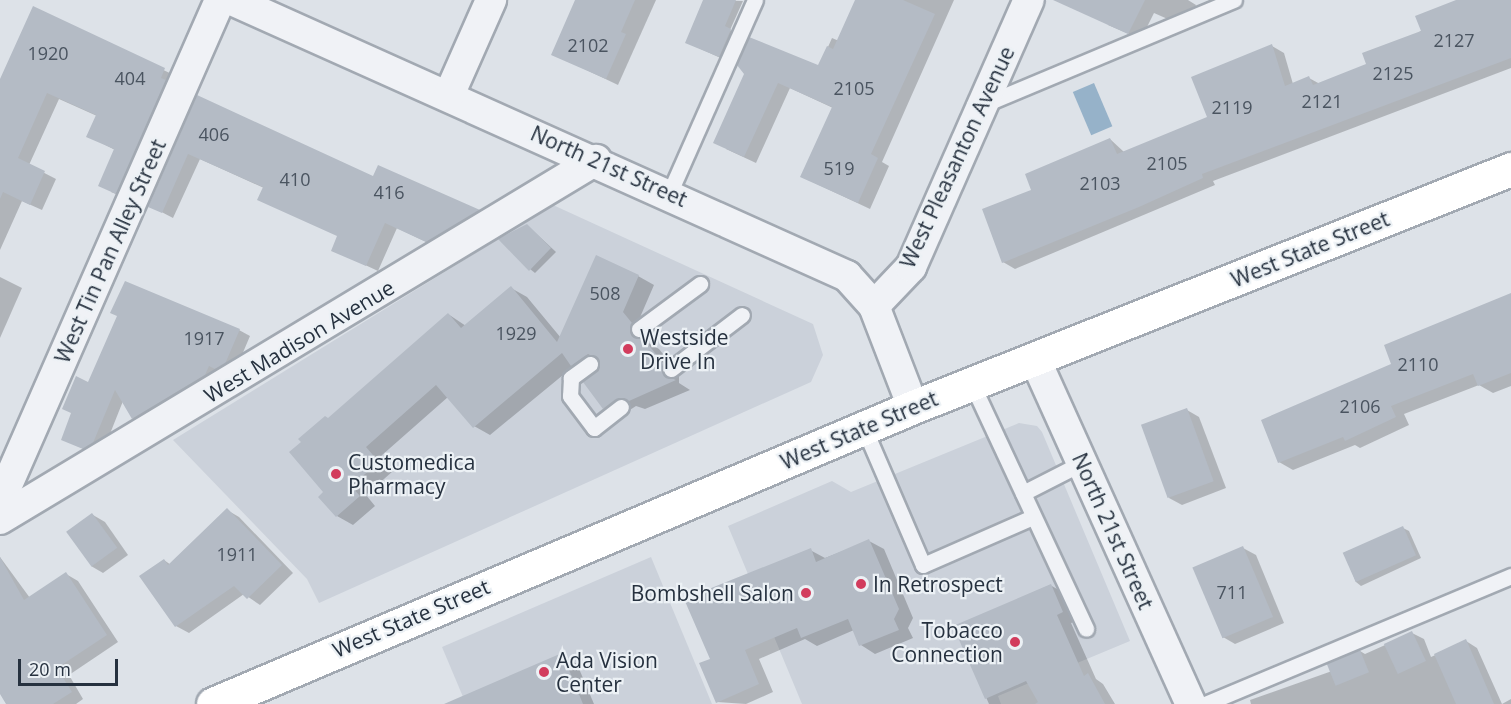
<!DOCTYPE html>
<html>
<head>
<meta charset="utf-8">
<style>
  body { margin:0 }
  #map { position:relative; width:1511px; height:704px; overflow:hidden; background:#dde2e8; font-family:"Open Sans",sans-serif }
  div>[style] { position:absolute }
  .built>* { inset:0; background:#cbd1da }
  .water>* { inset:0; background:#96b2c9; transform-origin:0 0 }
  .shadow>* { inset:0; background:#0003 }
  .building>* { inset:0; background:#b4bbc5; transform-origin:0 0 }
  .roads { filter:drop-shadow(2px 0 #a2a9b2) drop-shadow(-2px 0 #a2a9b2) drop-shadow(0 2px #a2a9b2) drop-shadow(0 -2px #a2a9b2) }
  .service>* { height:15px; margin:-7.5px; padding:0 7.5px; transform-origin:7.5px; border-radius:7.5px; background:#f0f2f6 }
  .minor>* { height:30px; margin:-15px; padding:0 15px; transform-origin:15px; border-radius:15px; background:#f0f2f6 }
  .secondary>* { height:33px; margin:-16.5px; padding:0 16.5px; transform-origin:16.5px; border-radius:16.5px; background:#fff }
  .dots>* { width:16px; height:16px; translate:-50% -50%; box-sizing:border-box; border:3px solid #ecf1f5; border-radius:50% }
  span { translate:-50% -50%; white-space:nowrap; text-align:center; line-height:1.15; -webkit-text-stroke:4.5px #ecf1f5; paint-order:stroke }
  .number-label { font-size:18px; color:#4a5460 }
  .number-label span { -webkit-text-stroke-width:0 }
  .street-label { font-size:21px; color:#26313f }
  .poi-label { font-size:21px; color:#26313f }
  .left { translate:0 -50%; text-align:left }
  .right { translate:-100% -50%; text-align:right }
  .scale { position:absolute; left:18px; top:659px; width:100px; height:27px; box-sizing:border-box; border:3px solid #26313f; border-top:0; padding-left:8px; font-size:18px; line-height:21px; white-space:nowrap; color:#26313f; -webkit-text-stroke:4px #ecf1f5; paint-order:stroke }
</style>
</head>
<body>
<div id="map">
  <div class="built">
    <div style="clip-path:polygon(553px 205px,813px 324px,823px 355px,811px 382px,319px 603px,307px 579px,173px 440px)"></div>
    <div style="clip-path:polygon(1019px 423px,1037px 426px,1042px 432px,1130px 641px,998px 696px,1001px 704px,802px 704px,728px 526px,832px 481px,851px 492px)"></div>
    <div style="clip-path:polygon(651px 557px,712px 704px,466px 704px,442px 647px)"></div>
  </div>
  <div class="water">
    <div style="left:1094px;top:83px;width:47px;height:23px;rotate:67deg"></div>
  </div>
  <div class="shadow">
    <div style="clip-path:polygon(576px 0,656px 0,618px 85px,553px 54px)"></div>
    <div style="clip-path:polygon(705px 0,743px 1px,730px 30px,737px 34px,725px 60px,692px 45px)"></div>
    <div style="clip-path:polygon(886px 0,954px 0,882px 162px,889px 166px,870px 209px,802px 177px,833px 108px,790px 88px,756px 163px,726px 149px,746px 73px,819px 67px,832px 38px,876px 57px)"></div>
    <div style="clip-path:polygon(1103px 0,1188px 0,1196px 5px,1190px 20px,1179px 24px,1154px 13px,1141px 39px,1108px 25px)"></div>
    <div style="clip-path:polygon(1469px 0,1511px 0,1511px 68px,1213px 181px,1215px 185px,1015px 269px,1003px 262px,1033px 191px,1110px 139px,1124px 152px,1209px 118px,1272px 46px,1284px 53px,1293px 84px,1309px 78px,1320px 84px,1368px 65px)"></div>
    <div style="clip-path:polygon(33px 8px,176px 76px,128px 199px,111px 192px,115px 150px,88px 136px,97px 116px,59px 99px,29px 165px,56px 179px,42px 210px,22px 201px,0 250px,0 82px)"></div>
    <div style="clip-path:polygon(198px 97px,373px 178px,378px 167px,490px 217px,439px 248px,397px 228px,378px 271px,333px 250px,339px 236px,264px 188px,200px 159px,173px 218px,150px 206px)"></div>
    <div style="clip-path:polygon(527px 225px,556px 252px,535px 273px,530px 269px)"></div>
    <div style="clip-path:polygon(638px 276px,654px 285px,638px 322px,647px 333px,647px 342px,659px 349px,679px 374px,679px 383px,690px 390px,645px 409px,636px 406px,619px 417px,604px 408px,603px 364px,588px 374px,574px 366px,490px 435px,474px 426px,448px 397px,381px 456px,393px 471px,366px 495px,375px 506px,353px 525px,337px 516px,325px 492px,329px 419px,448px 314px,466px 326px,511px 288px,527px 297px,561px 338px)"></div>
    <div style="clip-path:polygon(0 277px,22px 288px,0 338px)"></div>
    <div style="clip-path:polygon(1511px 295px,1511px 386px,1493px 393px,1479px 385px,1404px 414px,1409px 425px,1360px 448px,1355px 445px,1293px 470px,1279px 462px,1393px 365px)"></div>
    <div style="clip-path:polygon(239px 330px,250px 336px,236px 369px,144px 424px,133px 418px,123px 401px,104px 449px,95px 454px,62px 439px,89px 384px)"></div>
    <div style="clip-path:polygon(1187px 410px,1199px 417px,1226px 488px,1182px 505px,1169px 498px)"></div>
    <div style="clip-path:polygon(227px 510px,239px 517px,293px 573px,260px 605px,244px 594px,189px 633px,176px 626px,164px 560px,171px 565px)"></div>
    <div style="clip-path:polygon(93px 515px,105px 522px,128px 555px,103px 573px,91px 566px)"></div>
    <div style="clip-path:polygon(1403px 528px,1409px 531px,1421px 558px,1361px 586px,1356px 582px,1344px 553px)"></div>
    <div style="clip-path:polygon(869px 541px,884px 549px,913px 618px,908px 628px,913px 638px,875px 654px,861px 645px,854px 630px,817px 646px,805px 639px,759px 659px,773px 692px,746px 704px,717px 702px,712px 659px,810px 550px,825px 558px)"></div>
    <div style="clip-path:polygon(1243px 548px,1256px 555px,1284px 623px,1235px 644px,1223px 637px)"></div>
    <div style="clip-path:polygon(0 557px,30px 598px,66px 574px,78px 581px,118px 642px,69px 675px,83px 699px,76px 704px,8px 704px,0 691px)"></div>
    <div style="clip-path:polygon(1050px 585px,1066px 594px,1078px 621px,1071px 623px,1096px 679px,1103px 684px,1115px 704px,989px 704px,955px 627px)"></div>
    <div style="clip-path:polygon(1412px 633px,1424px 639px,1431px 657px,1466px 641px,1477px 648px,1502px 704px,1511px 699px,1511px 704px,1251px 704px,1250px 700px,1332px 671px,1360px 651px,1365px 654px)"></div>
    <div style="clip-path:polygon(562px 655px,577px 664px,594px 704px,478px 704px)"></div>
  </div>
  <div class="building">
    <div style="clip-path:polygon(575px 0,635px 0,621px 32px,626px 34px,606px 79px,551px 55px)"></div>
    <div style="clip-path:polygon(703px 0,736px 0,725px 26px,731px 29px,719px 57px,685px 43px)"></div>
    <div style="clip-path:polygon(855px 0,903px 0,935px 14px,871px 154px,878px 158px,858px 203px,800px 177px,832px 107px,778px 83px,744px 157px,713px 143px,744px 74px,737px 65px,749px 37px,818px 65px,827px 46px,833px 49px)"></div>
    <div style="clip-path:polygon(1053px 0,1145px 0,1128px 34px)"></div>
    <div style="clip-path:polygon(1456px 0,1511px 0,1511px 58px,1202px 174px,1203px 178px,1139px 207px,1002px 263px,982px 209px,1031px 190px,1025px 174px,1110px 138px,1117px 154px,1207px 117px,1191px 77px,1272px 44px,1285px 86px,1309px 76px,1313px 85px,1366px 64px,1362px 53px,1421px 31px,1415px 16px)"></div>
    <div style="clip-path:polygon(33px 6px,165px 68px,161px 78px,166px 80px,116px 194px,98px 186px,114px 149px,86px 137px,96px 115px,47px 93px,18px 158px,45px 171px,30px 205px,3px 192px,0 199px,0 79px)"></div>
    <div style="clip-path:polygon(197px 95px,373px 176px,378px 165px,480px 210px,426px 242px,385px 223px,366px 266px,331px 251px,337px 236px,257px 200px,263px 187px,188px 154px,162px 213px,148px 207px)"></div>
    <div style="clip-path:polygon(527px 224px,551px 248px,529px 271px,498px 239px)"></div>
    <div style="clip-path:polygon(596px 255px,639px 275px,623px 312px,632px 323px,632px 335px,643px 338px,663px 363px,664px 375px,676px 380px,629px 401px,619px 398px,603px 409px,583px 382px,599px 368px,598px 359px,588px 354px,571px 366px,562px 353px,473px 428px,436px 385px,366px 447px,379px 462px,351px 486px,360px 496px,336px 517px,318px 497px,323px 492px,289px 452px,301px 442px,298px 439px,325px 416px,328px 418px,448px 313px,461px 328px,511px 286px,557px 342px)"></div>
    <div style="clip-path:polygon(125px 281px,240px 329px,225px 364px,215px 369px,209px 366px,205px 375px,132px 419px,115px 390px,93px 443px,83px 449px,61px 440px,71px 413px,62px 409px,76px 376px,88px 382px,117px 316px,110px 313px)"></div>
    <div style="clip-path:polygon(1511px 293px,1511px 373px,1478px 386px,1473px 374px,1391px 406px,1396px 417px,1345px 441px,1343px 437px,1278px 463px,1261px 420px,1391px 364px,1384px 345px)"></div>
    <div style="left:1187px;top:408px;width:78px;height:49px;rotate:70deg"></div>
    <div style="clip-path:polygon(227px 508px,282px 565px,247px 599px,234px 586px,175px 627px,139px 576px,164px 559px,168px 565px)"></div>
    <div style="left:92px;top:513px;width:43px;height:32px;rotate:54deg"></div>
    <div style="left:1403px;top:526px;width:32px;height:66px;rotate:66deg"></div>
    <div style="clip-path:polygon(869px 539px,899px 609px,894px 619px,899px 630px,859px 646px,848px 619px,801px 638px,797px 628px,745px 650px,759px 684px,716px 703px,699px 663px,710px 659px,684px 599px,811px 548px,816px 562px)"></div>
    <div style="left:1243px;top:546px;width:77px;height:55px;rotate:67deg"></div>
    <div style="clip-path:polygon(0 557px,24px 600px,66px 572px,107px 635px,57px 668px,72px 692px,53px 704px,6px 704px,0 694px)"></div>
    <div style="clip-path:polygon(1051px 584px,1063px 612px,1057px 615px,1084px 676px,1088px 673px,1105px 704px,1035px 704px,1038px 702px,1026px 681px,985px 699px,953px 626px)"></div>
    <div style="left:1412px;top:631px;width:33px;height:31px;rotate:65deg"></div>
    <div style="clip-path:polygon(1466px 639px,1494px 704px,1456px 704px,1434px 654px)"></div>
    <div style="left:1360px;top:650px;width:24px;height:36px;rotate:68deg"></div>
    <div style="clip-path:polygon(562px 653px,583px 704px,444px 704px)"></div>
  </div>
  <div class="roads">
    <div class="service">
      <div style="left:985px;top:104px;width:270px;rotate:-22.7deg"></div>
      <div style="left:669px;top:194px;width:212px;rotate:-66.1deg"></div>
      <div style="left:639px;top:329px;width:76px;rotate:-36.4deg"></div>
      <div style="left:590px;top:364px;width:24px;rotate:144deg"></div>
      <div style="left:571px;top:378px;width:18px;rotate:93deg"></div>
      <div style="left:570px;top:396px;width:40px;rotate:53deg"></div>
      <div style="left:594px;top:428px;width:34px;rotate:-38deg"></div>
      <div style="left:671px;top:369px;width:89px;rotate:-37.3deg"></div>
      <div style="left:972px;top:384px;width:270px;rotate:65deg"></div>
      <div style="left:864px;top:428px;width:149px;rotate:66.7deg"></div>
      <div style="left:923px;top:565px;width:120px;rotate:-23.6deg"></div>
      <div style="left:1023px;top:493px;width:66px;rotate:-27deg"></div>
      <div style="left:1205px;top:704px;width:332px;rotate:-22.7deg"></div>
    </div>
    <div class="minor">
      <div style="left:232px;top:0;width:674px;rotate:24.17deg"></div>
      <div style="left:847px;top:276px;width:40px;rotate:48deg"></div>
      <div style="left:874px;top:306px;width:108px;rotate:68.9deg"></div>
      <div style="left:449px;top:95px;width:104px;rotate:-66.1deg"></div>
      <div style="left:874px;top:306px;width:54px;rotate:-46.5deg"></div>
      <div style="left:911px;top:267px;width:292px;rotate:-66.2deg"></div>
      <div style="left:1035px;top:359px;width:379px;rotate:65.7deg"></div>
      <div style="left:0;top:501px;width:547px;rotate:-66.29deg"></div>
      <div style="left:0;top:519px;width:696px;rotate:-31.06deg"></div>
    </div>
    <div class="secondary">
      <div style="left:213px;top:704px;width:760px;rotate:-22.99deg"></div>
      <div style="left:913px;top:407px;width:644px;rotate:-21.7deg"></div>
    </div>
  </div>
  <div class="dots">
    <div style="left:628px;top:349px;background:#d23c5d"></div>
    <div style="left:336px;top:474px;background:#d23c5d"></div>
    <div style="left:861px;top:584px;background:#d23c5d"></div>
    <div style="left:806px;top:593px;background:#d23c5d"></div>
    <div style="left:1015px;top:642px;background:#d23c5d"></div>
    <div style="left:544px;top:672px;background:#d23c5d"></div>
  </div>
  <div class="number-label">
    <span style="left:1454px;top:40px">2127</span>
    <span style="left:588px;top:45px">2102</span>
    <span style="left:48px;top:53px">1920</span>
    <span style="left:1393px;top:73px">2125</span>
    <span style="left:130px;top:78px">404</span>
    <span style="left:854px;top:88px">2105</span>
    <span style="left:1322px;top:101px">2121</span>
    <span style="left:1232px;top:107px">2119</span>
    <span style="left:214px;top:134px">406</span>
    <span style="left:1167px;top:163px">2105</span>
    <span style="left:839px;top:168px">519</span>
    <span style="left:295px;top:179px">410</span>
    <span style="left:1100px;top:183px">2103</span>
    <span style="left:389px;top:192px">416</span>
    <span style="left:605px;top:293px">508</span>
    <span style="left:516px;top:333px">1929</span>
    <span style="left:204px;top:338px">1917</span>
    <span style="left:1418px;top:364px">2110</span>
    <span style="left:1360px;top:406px">2106</span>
    <span style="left:237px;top:554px">1911</span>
    <span style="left:1232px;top:592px">711</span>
  </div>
  <div class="street-label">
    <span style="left:957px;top:157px;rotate:-65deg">West Pleasanton Avenue</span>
    <span style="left:609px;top:166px;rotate:24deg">North 21st Street</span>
    <span style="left:1310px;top:249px;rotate:-22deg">West State Street</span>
    <span style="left:110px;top:251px;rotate:-66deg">West Tin Pan Alley Street</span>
    <span style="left:299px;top:341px;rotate:-31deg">West Madison Avenue</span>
    <span style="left:859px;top:430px;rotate:-23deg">West State Street</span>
    <span style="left:1113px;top:531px;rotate:66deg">North 21st Street</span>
    <span style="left:411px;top:618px;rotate:-23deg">West State Street</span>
  </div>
  <div class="poi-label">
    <span class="left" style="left:640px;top:349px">Westside<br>Drive In</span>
    <span class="left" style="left:348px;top:474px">Customedica<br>Pharmacy</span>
    <span class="left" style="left:873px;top:584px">In Retrospect</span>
    <span class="right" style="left:794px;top:593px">Bombshell Salon</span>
    <span class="right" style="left:1003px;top:642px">Tobacco<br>Connection</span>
    <span class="left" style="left:556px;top:672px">Ada Vision<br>Center</span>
  </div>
  <div class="scale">20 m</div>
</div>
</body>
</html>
